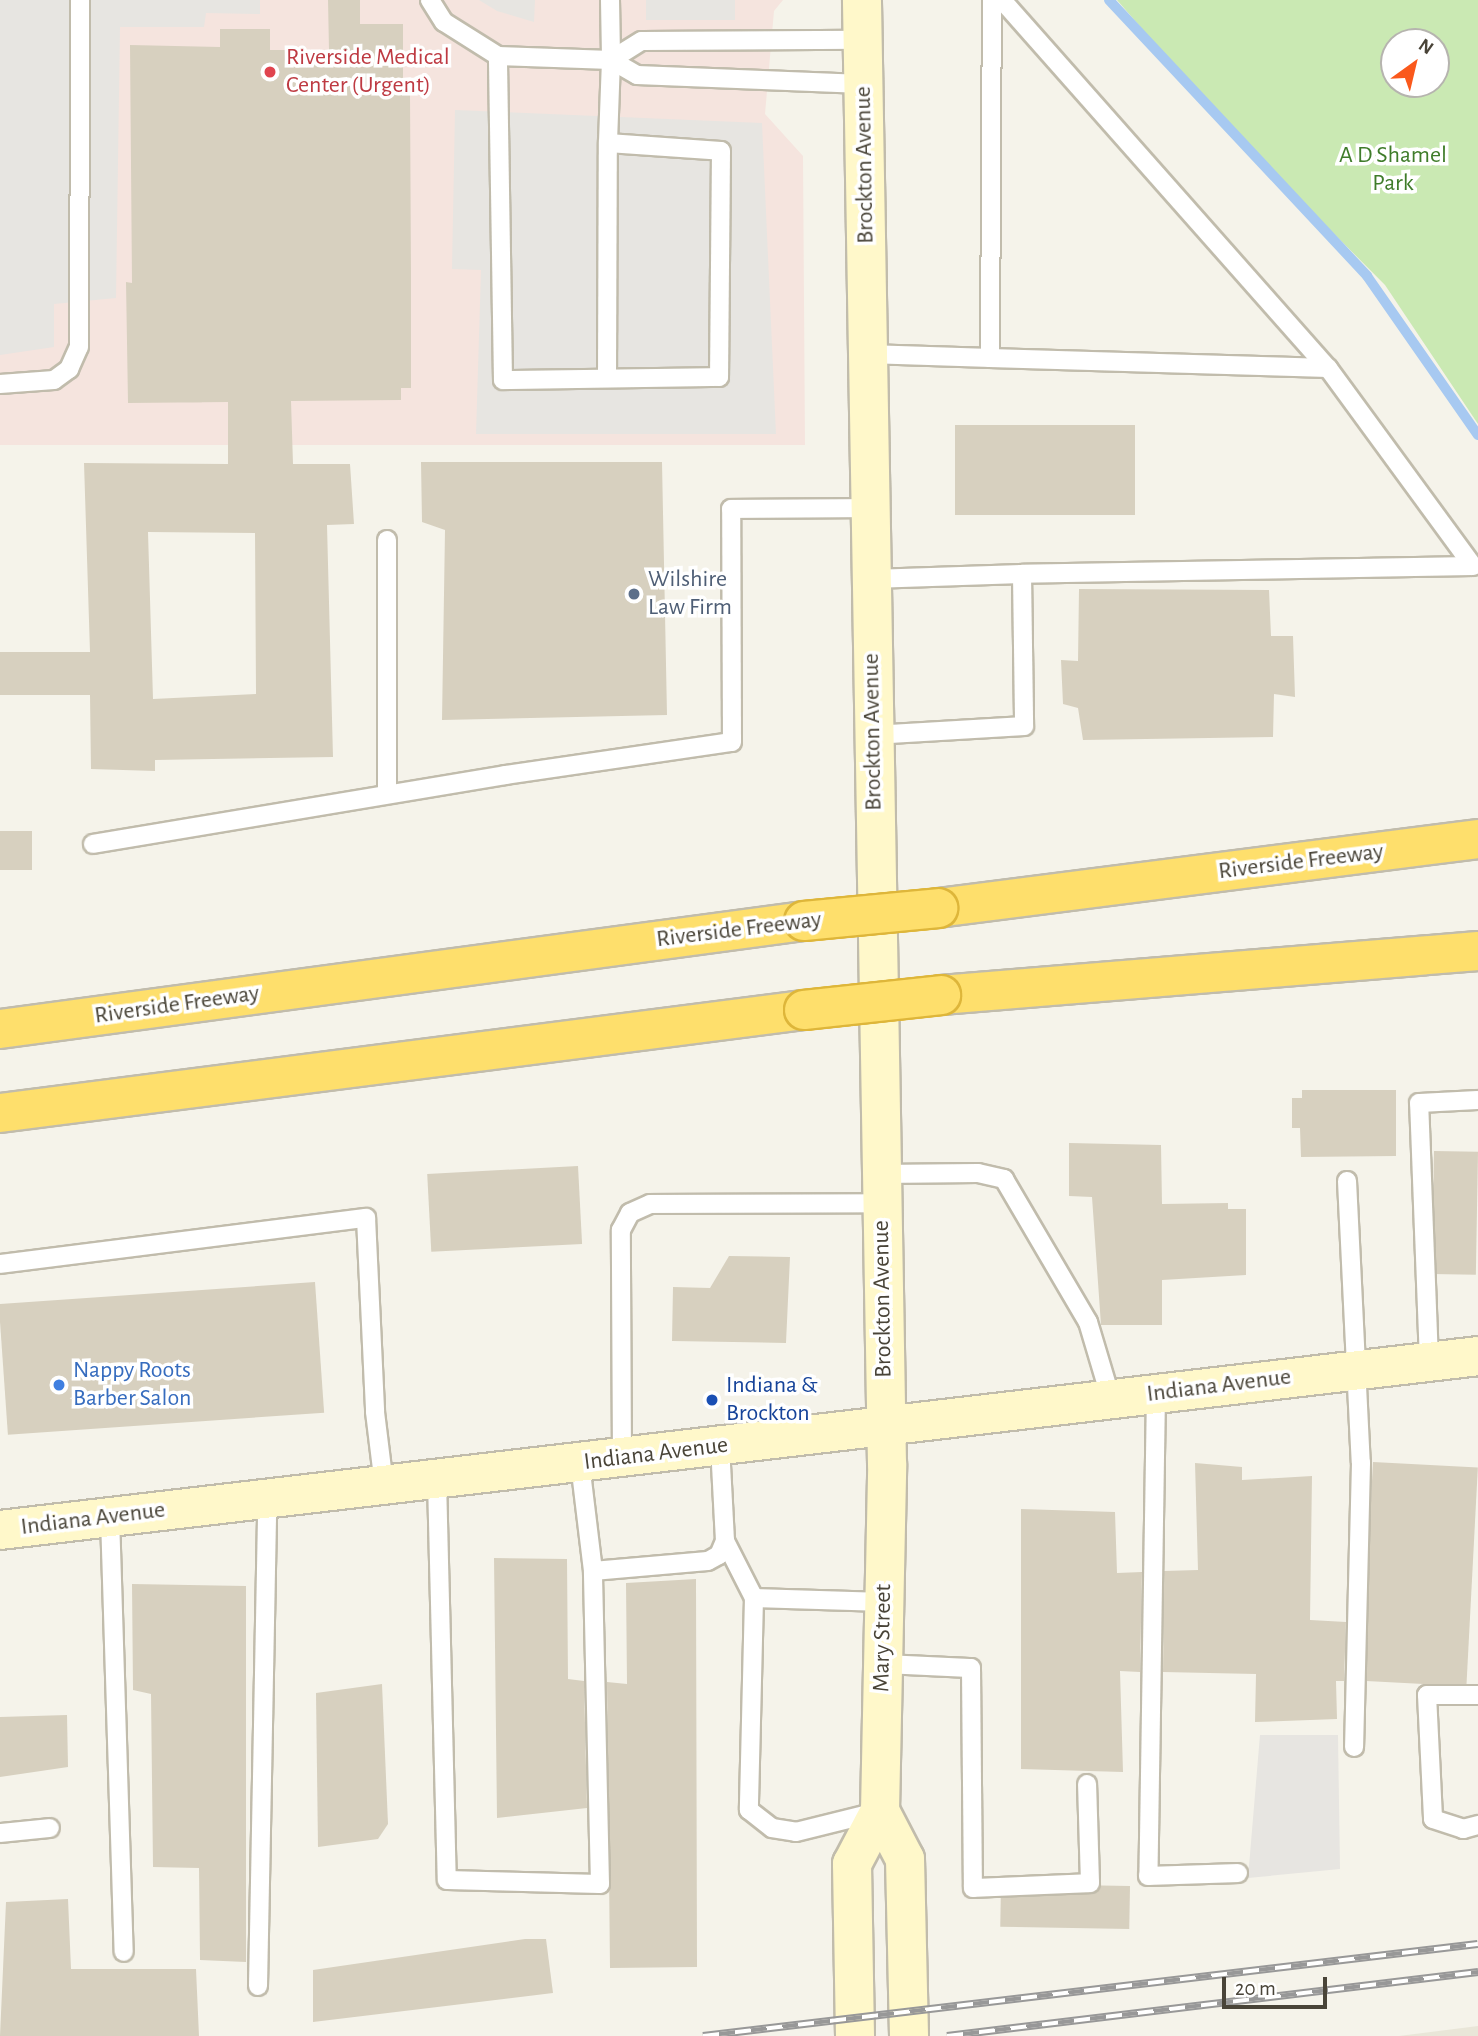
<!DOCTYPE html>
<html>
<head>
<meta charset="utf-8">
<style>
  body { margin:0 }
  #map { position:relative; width:1478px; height:2036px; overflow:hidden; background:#f5f3ea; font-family:"Alegreya Sans",sans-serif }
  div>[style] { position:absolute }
  .residential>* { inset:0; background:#e9e6d8 }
  .medical>* { inset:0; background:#f5e4de }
  .green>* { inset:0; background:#cae9b3 }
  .parking>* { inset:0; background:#e7e5e1; transform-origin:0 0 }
  .stream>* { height:10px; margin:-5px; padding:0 5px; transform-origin:5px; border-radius:5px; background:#a7c9f1 }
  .building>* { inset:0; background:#d7d0bf; transform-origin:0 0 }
  .roads { filter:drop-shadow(2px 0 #c1bcac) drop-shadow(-2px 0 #c1bcac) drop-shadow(0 2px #c1bcac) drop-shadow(0 -2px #c1bcac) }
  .lane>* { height:18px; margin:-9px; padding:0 9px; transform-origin:9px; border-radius:9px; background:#fff }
  .secondary>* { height:38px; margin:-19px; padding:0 19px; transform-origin:19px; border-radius:19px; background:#fff8ca }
  .highway>* { height:38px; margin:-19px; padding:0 19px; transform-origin:19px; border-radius:19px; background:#fedf6c }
  .rail>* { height:8px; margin-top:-4px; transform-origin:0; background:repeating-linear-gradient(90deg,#fff 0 16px,#989898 0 32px); box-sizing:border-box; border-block:2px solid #989898 }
  .bridges { filter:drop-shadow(2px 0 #deb63a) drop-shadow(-2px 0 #deb63a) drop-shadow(0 2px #deb63a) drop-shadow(0 -2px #deb63a) }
  .highway-bridge>* { height:38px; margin:-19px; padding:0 19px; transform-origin:19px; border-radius:19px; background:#fedf6c }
  .dots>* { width:19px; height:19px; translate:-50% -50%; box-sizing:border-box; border:4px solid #fff; border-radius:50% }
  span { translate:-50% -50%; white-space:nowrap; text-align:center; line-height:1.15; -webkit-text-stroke:7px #fff; paint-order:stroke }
  .health-label { font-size:24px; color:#be3a42 }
  .left { translate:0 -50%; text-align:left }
  .park-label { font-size:24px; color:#3f7c2a }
  .street-label { font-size:24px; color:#494438 }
  .service-label { font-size:24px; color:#4e5e75 }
  .shop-label { font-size:24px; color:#366cbe }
  .transit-label { font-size:24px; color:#164399 }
  .north { position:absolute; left:1380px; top:28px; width:70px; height:70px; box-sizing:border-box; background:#fff; border:2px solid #b6b4af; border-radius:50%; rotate:34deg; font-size:19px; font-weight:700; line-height:28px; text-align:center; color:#494438 }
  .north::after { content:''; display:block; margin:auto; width:24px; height:32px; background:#fa591c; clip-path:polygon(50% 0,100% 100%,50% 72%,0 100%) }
  .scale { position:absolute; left:1222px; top:1977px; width:105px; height:32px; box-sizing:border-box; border:4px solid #494438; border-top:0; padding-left:9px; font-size:21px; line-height:24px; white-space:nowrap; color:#494438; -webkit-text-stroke:5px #fff; paint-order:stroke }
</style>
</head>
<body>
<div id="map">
  <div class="residential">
    <div style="clip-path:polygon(1478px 2026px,1478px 2036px,1399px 2036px)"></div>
  </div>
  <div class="medical">
    <div style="clip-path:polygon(0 0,783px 0,774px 11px,765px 114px,803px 156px,805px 445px,0 445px)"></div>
  </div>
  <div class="green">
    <div style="clip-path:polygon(evenodd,1117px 0,1478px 0,1478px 424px,1385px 285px,1223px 122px,1117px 0,1394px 42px,1436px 42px,1436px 84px,1394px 84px,1394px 42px)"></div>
  </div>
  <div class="parking">
    <div style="clip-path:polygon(0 0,260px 0,260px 14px,206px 13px,204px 27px,120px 27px,116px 298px,54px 304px,54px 347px,0 355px)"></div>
    <div style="clip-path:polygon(479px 0,535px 0,534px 22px,497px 11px)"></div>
    <div style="left:646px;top:0;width:89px;height:20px"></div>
    <div style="clip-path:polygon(455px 110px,762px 123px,776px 434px,476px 434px,481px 270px,452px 269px)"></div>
    <div style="clip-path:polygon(1260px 1735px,1338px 1735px,1340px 1869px,1248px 1878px)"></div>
  </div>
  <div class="stream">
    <div style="left:1109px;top:0;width:378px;rotate:46.9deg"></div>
    <div style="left:1367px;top:276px;width:194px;rotate:55.1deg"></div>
  </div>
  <div class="building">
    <div style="clip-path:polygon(evenodd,328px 0,360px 0,360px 24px,403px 24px,403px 93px,410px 93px,411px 274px,411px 388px,401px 388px,401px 400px,291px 401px,293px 464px,350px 464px,354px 524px,327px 525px,333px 757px,155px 760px,155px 771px,91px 769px,90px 695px,0 695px,0 652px,90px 652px,84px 463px,228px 464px,228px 402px,128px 403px,126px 282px,132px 283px,130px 45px,220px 47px,220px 29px,270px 29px,270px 50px,329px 50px,328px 0,148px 532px,255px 533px,256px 694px,153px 699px,148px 532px)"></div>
    <div style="left:955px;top:425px;width:180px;height:90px"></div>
    <div style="clip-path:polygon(421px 462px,662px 462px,667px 715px,442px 720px,445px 530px,422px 522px)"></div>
    <div style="clip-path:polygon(1079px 589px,1269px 590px,1271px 636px,1293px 636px,1295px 697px,1274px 694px,1273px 737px,1083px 740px,1078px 708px,1063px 704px,1061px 660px,1078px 661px)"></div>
    <div style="left:0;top:831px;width:32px;height:39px"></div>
    <div style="clip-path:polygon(1302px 1090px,1396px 1090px,1396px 1156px,1301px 1157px,1300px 1128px,1292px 1128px,1292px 1098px,1302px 1098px)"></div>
    <div style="clip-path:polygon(1069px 1143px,1161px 1145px,1162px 1204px,1228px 1203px,1228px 1209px,1246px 1209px,1246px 1275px,1162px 1280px,1162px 1325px,1101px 1325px,1092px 1197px,1069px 1196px)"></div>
    <div style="left:1434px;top:1151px;width:44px;height:123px;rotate:1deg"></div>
    <div style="left:578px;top:1166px;width:78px;height:151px;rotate:87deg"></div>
    <div style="clip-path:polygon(729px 1256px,790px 1257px,786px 1343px,672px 1341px,673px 1287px,710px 1288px)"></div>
    <div style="left:315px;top:1282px;width:131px;height:317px;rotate:86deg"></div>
    <div style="left:1373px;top:1462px;width:105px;height:219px;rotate:3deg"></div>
    <div style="clip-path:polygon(1195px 1463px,1242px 1467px,1242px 1480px,1312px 1476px,1310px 1620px,1346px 1622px,1344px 1681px,1336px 1681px,1337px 1719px,1255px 1722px,1256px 1674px,1163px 1672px,1164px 1571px,1198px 1570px)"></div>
    <div style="clip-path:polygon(1021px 1509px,1115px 1512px,1117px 1573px,1142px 1572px,1140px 1672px,1120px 1671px,1123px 1772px,1021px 1769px)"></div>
    <div style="clip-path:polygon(494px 1558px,567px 1559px,568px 1679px,584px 1681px,587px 1808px,497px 1818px)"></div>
    <div style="clip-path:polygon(696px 1579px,697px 1967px,610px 1968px,607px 1682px,627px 1684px,626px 1583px)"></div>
    <div style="clip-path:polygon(132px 1584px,246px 1586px,246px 1962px,200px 1960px,199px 1868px,153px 1867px,151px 1694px,133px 1690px)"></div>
    <div style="clip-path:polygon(382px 1684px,388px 1824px,378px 1839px,318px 1847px,316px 1693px)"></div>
    <div style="clip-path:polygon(67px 1715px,68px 1767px,0 1777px,0 1717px)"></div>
    <div style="left:1130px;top:1886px;width:43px;height:129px;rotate:91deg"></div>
    <div style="clip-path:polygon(68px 1899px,71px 1969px,196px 1969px,199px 2036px,0 2036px,6px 1902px)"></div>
    <div style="clip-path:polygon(525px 1939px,546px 1939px,553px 1993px,313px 2022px,313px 1970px)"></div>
  </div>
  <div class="roads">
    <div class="lane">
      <div style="left:430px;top:0;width:26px;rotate:58deg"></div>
      <div style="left:444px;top:22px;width:64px;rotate:32.2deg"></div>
      <div style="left:610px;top:0;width:60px;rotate:89deg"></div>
      <div style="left:611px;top:60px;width:83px;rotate:92.1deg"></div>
      <div style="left:608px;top:143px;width:113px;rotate:4deg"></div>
      <div style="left:721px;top:151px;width:226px;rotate:90.5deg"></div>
      <div style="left:719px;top:377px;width:216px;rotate:179.2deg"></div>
      <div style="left:503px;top:380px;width:324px;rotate:-90.9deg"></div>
      <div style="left:498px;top:56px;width:113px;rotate:2deg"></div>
      <div style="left:611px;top:60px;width:30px;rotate:30deg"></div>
      <div style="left:637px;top:75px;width:226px;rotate:2.3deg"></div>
      <div style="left:1002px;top:0;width:492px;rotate:48.5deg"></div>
      <div style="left:611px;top:60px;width:36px;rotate:-32deg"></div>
      <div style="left:642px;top:41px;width:220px;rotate:-0.3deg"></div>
      <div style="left:868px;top:354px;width:122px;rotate:1.9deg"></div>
      <div style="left:990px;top:358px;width:358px;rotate:-89.7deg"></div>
      <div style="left:990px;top:358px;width:338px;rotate:1.7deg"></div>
      <div style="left:1328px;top:368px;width:245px;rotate:53.8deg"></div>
      <div style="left:1473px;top:566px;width:451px;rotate:179deg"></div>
      <div style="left:607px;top:378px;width:235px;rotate:-89.8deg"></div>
      <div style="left:0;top:384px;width:54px;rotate:-4.2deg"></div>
      <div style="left:54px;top:380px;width:19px;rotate:-36deg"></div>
      <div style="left:69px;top:369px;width:24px;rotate:-66deg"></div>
      <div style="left:79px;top:347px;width:347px;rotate:-89.8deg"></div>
      <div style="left:387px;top:540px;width:254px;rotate:90deg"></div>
      <div style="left:871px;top:579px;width:151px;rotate:-1.9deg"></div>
      <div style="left:1022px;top:574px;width:152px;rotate:89.2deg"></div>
      <div style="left:1024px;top:726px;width:151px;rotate:176.6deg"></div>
      <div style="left:93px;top:844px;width:418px;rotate:-9.5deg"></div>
      <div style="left:505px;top:775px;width:229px;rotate:-8.3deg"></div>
      <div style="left:732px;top:742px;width:233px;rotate:-90.2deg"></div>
      <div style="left:731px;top:509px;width:139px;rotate:-0.4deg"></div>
      <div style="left:880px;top:1174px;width:98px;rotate:-0.6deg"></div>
      <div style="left:978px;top:1173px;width:27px;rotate:13deg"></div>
      <div style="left:1004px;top:1179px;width:166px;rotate:59.6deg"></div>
      <div style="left:1088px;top:1322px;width:80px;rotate:73.4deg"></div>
      <div style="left:1347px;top:1181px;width:282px;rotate:87.2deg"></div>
      <div style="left:1361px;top:1463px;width:284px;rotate:91.4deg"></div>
      <div style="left:0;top:1264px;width:369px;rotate:-7.2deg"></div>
      <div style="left:366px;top:1218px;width:194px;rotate:87.3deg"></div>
      <div style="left:375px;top:1412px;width:74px;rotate:83deg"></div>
      <div style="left:1429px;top:1361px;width:258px;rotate:-92.2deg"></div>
      <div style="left:1419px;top:1103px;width:59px;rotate:-2.9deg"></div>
      <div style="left:1156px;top:1393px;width:483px;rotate:90.9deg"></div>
      <div style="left:1148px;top:1876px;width:90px;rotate:-1.9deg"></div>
      <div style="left:622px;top:1458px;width:228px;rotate:-90.3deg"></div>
      <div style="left:621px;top:1230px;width:19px;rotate:-62deg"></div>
      <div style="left:630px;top:1213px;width:22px;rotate:-24deg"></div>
      <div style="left:650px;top:1204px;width:231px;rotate:-0.2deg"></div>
      <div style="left:437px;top:1480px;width:400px;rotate:88.6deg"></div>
      <div style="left:447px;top:1880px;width:153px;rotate:1.5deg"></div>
      <div style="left:600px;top:1884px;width:313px;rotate:-91.3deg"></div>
      <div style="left:593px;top:1571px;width:109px;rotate:-96.9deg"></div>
      <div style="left:110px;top:1517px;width:435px;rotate:88.2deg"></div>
      <div style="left:725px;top:1541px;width:64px;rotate:63deg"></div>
      <div style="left:754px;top:1598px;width:212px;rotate:91.4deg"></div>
      <div style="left:749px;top:1810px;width:29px;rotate:38deg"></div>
      <div style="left:772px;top:1828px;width:24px;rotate:9deg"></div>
      <div style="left:796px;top:1832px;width:82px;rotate:-14deg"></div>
      <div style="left:593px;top:1571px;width:115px;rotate:-5deg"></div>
      <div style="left:708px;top:1561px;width:13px;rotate:-29deg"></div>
      <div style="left:719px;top:1555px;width:15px;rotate:-67deg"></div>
      <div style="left:725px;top:1541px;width:94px;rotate:-93deg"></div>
      <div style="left:754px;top:1598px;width:130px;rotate:1.8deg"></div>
      <div style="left:883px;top:1664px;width:88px;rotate:2.6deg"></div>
      <div style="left:971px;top:1668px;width:220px;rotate:89.5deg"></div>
      <div style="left:973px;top:1888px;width:117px;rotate:-2.4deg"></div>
      <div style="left:1090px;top:1883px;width:99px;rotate:-91.7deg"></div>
      <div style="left:1478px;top:1695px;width:51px;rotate:180deg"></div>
      <div style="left:1427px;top:1695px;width:124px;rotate:87.2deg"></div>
      <div style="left:1433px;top:1819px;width:32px;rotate:18deg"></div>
      <div style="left:1463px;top:1829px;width:16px;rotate:-15deg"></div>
      <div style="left:0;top:1833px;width:50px;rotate:-5.7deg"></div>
      <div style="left:258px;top:1986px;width:487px;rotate:-88.9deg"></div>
    </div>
    <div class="secondary">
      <div style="left:0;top:1530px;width:1488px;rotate:-6.71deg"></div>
      <div style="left:880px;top:1811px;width:54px;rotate:62.5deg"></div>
      <div style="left:905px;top:1859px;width:177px;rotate:88.7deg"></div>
      <div style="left:855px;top:2036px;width:172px;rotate:-91deg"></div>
      <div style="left:852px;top:1864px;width:60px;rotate:-62.2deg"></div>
      <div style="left:880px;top:1811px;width:347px;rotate:-88.8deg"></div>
      <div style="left:887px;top:1464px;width:1464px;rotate:-90.98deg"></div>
    </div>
    <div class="highway">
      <div style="left:938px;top:908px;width:544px;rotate:-7.28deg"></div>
      <div style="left:941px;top:995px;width:539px;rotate:-4.68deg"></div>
      <div style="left:0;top:1029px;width:811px;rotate:-7.65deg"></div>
      <div style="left:0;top:1113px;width:811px;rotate:-7.3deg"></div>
    </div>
  </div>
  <div class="rail">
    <div style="left:703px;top:2036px;width:780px;rotate:-6.77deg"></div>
    <div style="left:947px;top:2036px;width:535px;rotate:-6.87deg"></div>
  </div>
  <div class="bridges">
    <div class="highway-bridge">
      <div style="left:804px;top:921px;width:135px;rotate:-5.5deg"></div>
      <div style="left:804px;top:1010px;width:138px;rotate:-6.2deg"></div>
    </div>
  </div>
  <div class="dots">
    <div style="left:270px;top:72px;background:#e0444e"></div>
    <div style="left:634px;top:594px;background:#5c6f8a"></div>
    <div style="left:59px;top:1385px;background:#3f7fe0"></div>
    <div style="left:712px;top:1400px;background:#1a4fb4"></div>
  </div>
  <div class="health-label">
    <span class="left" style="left:286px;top:72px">Riverside Medical<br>Center (Urgent)</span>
  </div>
  <div class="park-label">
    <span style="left:1393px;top:170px">A D Shamel<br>Park</span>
  </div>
  <div class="street-label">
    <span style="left:865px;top:165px;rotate:-91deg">Brockton Avenue</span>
    <span style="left:873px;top:732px;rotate:-91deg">Brockton Avenue</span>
    <span style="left:1301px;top:862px;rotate:-7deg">Riverside Freeway</span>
    <span style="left:739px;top:930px;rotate:-7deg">Riverside Freeway</span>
    <span style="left:177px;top:1005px;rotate:-8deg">Riverside Freeway</span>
    <span style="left:883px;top:1299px;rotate:-91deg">Brockton Avenue</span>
    <span style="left:1219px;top:1386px;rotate:-7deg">Indiana Avenue</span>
    <span style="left:656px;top:1454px;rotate:-7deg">Indiana Avenue</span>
    <span style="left:93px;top:1519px;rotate:-7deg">Indiana Avenue</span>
    <span style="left:883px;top:1638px;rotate:-89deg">Mary Street</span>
  </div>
  <div class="service-label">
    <span class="left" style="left:648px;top:594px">Wilshire<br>Law Firm</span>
  </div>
  <div class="shop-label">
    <span class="left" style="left:73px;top:1385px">Nappy Roots<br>Barber Salon</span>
  </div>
  <div class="transit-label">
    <span class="left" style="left:726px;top:1400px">Indiana &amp;<br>Brockton</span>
  </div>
  <div class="north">N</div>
  <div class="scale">20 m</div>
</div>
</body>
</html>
